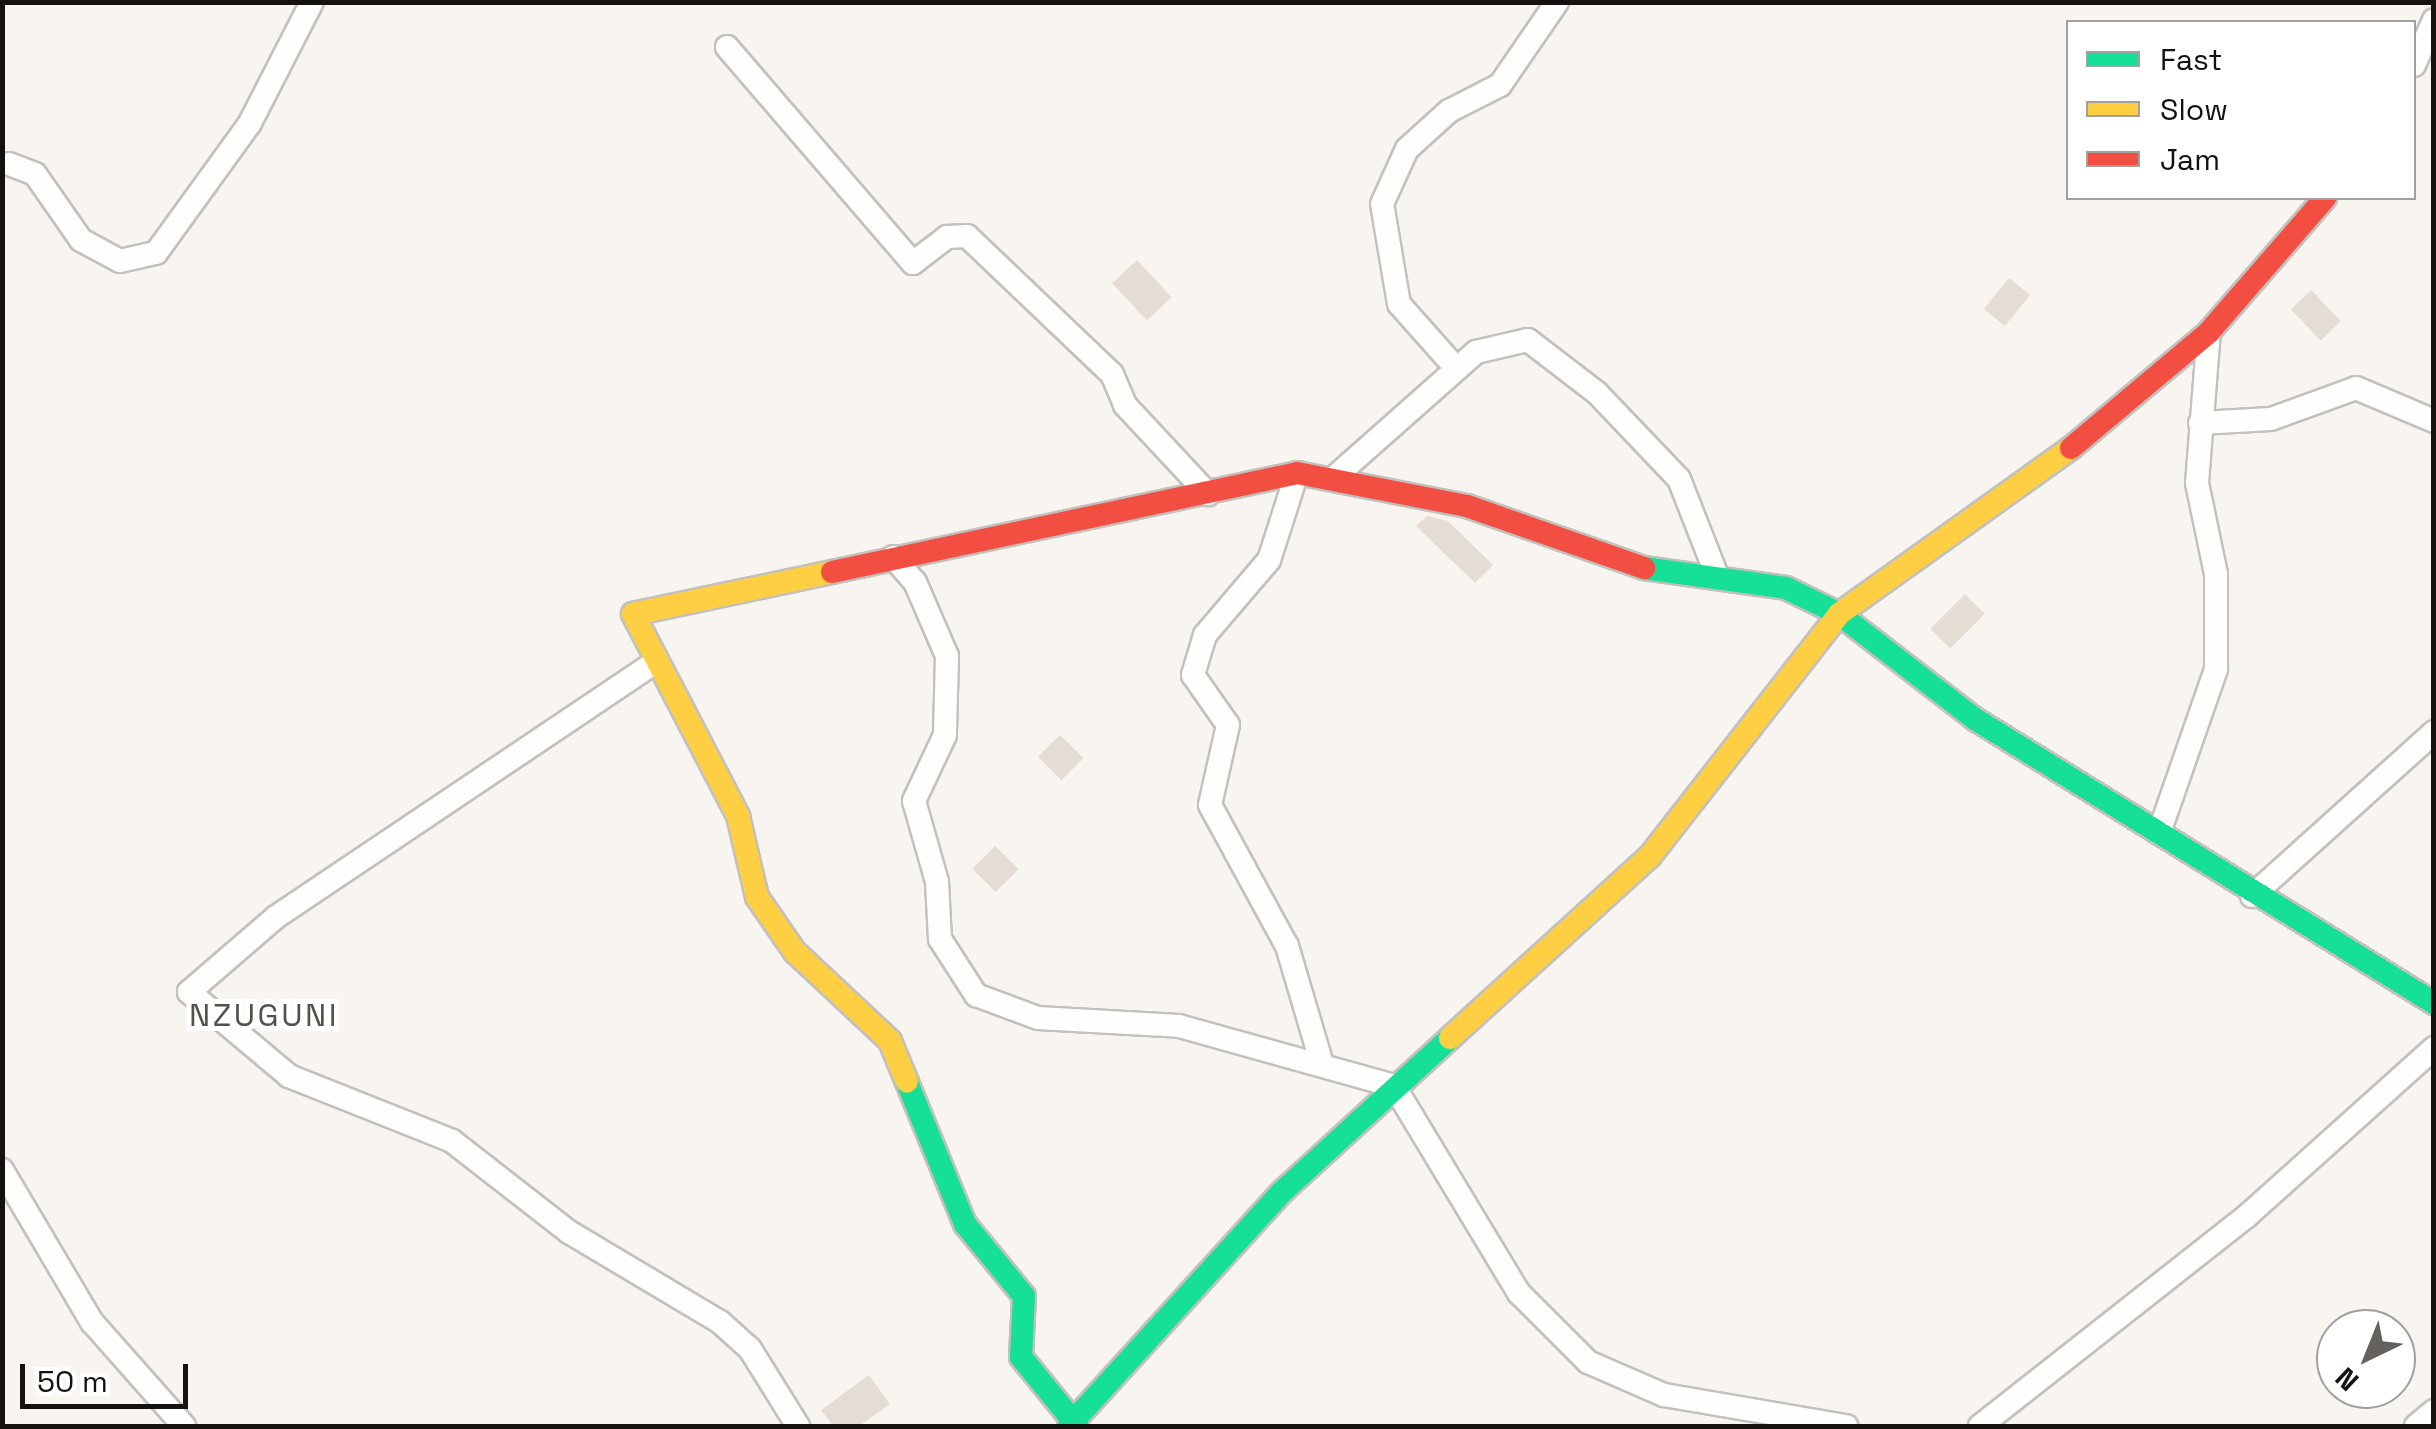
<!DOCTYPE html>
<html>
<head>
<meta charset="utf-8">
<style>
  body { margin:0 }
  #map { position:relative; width:2436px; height:1429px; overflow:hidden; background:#f8f5f0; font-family:"Space Grotesk",sans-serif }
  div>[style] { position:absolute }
  .building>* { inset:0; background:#e5ddd4; transform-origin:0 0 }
  .roads { filter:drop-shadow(2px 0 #c3c0bd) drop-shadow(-2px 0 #c3c0bd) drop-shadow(0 2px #c3c0bd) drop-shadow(0 -2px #c3c0bd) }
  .street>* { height:22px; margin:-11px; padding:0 11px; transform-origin:11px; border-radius:11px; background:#fefefd }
  .fast>* { height:22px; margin:-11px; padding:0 11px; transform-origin:11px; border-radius:11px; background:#16e098 }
  .slow>* { height:22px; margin:-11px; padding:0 11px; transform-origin:11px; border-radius:11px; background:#ffcf43 }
  .jam>* { height:22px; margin:-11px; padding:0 11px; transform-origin:11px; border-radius:11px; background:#f24e42 }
  span { translate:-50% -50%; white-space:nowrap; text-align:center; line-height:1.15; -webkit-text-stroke:10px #fff; paint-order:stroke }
  .quarter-label { font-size:32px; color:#56504a; letter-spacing:2.5px }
  .frame { position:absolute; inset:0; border:5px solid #14110f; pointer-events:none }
  .legend { position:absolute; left:2066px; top:20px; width:350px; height:180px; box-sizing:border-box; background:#fff; border:2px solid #a1a09f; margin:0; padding:12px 18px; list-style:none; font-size:30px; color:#14110f }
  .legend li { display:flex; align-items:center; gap:20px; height:50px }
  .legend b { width:50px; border:2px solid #a1a09f }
  .north { position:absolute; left:2316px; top:1309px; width:100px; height:100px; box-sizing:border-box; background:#fff; border:2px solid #a1a09f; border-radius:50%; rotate:223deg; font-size:28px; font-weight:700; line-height:40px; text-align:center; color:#14110f }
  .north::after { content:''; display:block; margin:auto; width:35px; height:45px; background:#64615e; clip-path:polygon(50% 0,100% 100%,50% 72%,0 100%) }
  .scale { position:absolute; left:20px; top:1364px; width:168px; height:45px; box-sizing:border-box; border:5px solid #14110f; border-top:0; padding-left:12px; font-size:30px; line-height:35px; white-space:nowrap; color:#14110f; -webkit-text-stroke:8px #fff; paint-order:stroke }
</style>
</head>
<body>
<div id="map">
  <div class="building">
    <div style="left:1137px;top:260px;width:51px;height:34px;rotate:47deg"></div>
    <div style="left:2009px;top:278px;width:27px;height:40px;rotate:39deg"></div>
    <div style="left:2311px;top:290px;width:43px;height:28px;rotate:46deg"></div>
    <div style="clip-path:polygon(1427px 516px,1448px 521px,1493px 565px,1475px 583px,1416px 526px)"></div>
    <div style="left:1965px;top:594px;width:28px;height:49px;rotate:45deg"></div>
    <div style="left:1060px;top:735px;width:33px;height:31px;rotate:45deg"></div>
    <div style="left:995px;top:846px;width:33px;height:32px;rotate:45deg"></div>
    <div style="clip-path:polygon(869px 1375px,890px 1404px,859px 1426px,833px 1426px,821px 1410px)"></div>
  </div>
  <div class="roads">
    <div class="street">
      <div style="left:727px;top:47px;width:285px;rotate:49.3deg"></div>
      <div style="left:913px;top:263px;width:43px;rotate:-37.4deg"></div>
      <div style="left:947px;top:237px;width:20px;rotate:-3deg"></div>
      <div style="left:967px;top:236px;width:200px;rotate:43.6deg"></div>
      <div style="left:1112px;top:374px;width:34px;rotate:67deg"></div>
      <div style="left:1125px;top:405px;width:122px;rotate:47deg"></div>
      <div style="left:2414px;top:65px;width:49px;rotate:-66deg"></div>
      <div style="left:9px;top:164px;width:28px;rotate:21deg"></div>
      <div style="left:35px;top:174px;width:80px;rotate:55.1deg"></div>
      <div style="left:81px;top:240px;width:44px;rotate:28.3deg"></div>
      <div style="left:120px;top:261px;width:37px;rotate:-13deg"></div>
      <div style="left:156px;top:253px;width:160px;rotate:-54.1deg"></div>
      <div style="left:250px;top:123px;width:136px;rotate:-62.9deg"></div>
      <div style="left:1455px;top:367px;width:84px;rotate:-131.6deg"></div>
      <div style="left:1399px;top:304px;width:101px;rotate:-99.6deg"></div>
      <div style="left:1382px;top:204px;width:60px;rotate:-65.6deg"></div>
      <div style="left:1407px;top:149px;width:57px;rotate:-42.1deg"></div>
      <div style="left:1449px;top:111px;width:57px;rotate:-27deg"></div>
      <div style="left:1500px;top:85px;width:101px;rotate:-55.5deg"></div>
      <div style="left:2200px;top:423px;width:71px;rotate:-3.2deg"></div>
      <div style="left:2271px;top:419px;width:90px;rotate:-20deg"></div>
      <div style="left:2356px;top:388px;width:85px;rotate:22.9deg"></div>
      <div style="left:1297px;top:473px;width:91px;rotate:107.8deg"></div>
      <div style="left:1269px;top:560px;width:99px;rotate:130.5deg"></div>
      <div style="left:1205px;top:635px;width:42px;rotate:106.7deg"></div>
      <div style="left:1193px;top:675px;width:61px;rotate:55deg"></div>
      <div style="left:1228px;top:725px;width:82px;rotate:102.7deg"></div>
      <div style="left:1210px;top:805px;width:161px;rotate:61.4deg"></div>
      <div style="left:1287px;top:946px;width:120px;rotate:73.5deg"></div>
      <div style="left:1337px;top:475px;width:186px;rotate:-41.5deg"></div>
      <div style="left:1476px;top:352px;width:53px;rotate:-13deg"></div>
      <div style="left:1528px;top:340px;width:87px;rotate:37.5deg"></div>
      <div style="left:1597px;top:393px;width:119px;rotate:46.4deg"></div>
      <div style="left:1679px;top:479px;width:104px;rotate:68.6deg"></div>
      <div style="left:893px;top:557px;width:33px;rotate:49deg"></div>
      <div style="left:915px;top:582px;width:81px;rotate:66.6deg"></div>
      <div style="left:947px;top:656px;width:79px;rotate:91.5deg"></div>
      <div style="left:945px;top:735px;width:73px;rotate:115.2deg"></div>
      <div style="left:914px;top:801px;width:84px;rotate:74.1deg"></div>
      <div style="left:937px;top:882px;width:57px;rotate:87deg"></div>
      <div style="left:940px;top:939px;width:67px;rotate:57.3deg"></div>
      <div style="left:976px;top:995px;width:66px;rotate:20.4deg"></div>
      <div style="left:1038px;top:1018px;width:141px;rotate:3.2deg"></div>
      <div style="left:1179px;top:1026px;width:223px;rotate:15.6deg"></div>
      <div style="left:1394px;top:1086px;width:242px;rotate:58.9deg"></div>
      <div style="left:1519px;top:1293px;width:98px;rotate:45deg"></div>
      <div style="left:1588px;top:1362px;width:83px;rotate:23.5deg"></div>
      <div style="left:1664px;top:1395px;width:185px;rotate:9.7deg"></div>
      <div style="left:654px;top:663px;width:455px;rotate:146.1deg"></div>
      <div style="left:276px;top:917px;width:115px;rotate:139.2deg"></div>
      <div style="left:189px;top:992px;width:131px;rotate:40deg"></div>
      <div style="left:289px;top:1076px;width:175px;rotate:21.7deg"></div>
      <div style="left:452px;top:1141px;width:148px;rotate:37.9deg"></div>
      <div style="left:569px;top:1232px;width:176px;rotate:30.8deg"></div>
      <div style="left:720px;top:1322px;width:40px;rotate:42deg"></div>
      <div style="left:750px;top:1349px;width:91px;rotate:58.1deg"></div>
      <div style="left:2159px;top:833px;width:174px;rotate:-70.8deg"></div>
      <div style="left:2216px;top:669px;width:95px;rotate:-90deg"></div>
      <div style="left:2216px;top:574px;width:93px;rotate:-101.8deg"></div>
      <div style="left:2197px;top:483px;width:151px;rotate:-85.5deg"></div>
      <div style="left:2252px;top:896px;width:245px;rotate:-42deg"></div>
      <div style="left:2px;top:1170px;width:177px;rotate:59.4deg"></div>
      <div style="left:92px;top:1322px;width:139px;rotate:48.5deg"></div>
      <div style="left:1980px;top:1426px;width:341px;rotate:-38.2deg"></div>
      <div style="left:2248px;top:1215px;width:250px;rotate:-41.9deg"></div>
      <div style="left:2416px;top:1426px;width:23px;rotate:-40deg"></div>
    </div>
    <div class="fast">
      <div style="left:1644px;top:568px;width:143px;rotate:8deg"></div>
      <div style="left:1786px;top:588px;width:59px;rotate:26.1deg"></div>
      <div style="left:1839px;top:614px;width:172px;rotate:37.7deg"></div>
      <div style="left:1975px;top:719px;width:540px;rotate:31.75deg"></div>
      <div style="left:907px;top:1082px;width:153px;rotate:67.8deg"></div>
      <div style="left:965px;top:1224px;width:93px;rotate:50.7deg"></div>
      <div style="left:1024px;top:1296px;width:61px;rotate:92.8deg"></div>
      <div style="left:1021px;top:1357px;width:89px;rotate:50.9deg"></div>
      <div style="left:1069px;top:1426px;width:316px;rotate:-47.7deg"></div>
      <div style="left:1282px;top:1192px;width:228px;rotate:-42.5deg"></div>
    </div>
    <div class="slow">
      <div style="left:832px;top:572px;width:203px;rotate:168.1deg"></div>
      <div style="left:633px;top:614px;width:228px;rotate:62.5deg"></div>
      <div style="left:738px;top:816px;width:83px;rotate:76.8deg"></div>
      <div style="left:757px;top:897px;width:67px;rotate:55.4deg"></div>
      <div style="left:795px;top:952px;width:130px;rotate:43.1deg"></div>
      <div style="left:890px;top:1041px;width:44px;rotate:67.5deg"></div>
      <div style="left:1450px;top:1038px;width:270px;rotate:-42.3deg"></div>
      <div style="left:1650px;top:856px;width:307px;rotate:-52deg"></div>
      <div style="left:1839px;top:614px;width:285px;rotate:-35.6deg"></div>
    </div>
    <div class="jam">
      <div style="left:2071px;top:448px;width:180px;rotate:-40deg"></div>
      <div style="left:2209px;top:332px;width:177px;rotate:-49.1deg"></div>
      <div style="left:832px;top:572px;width:475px;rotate:-12deg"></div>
      <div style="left:1297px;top:473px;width:173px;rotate:11deg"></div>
      <div style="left:1467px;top:506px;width:188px;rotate:19.3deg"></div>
    </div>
  </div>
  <div class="quarter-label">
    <span style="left:264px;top:1015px">NZUGUNI</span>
  </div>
  <div class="frame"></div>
  <ul class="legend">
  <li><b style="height:12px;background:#16e098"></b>Fast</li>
  <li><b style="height:12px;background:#ffcf43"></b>Slow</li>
  <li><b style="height:12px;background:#f24e42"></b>Jam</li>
  </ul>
  <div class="north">N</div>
  <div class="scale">50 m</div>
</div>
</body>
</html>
